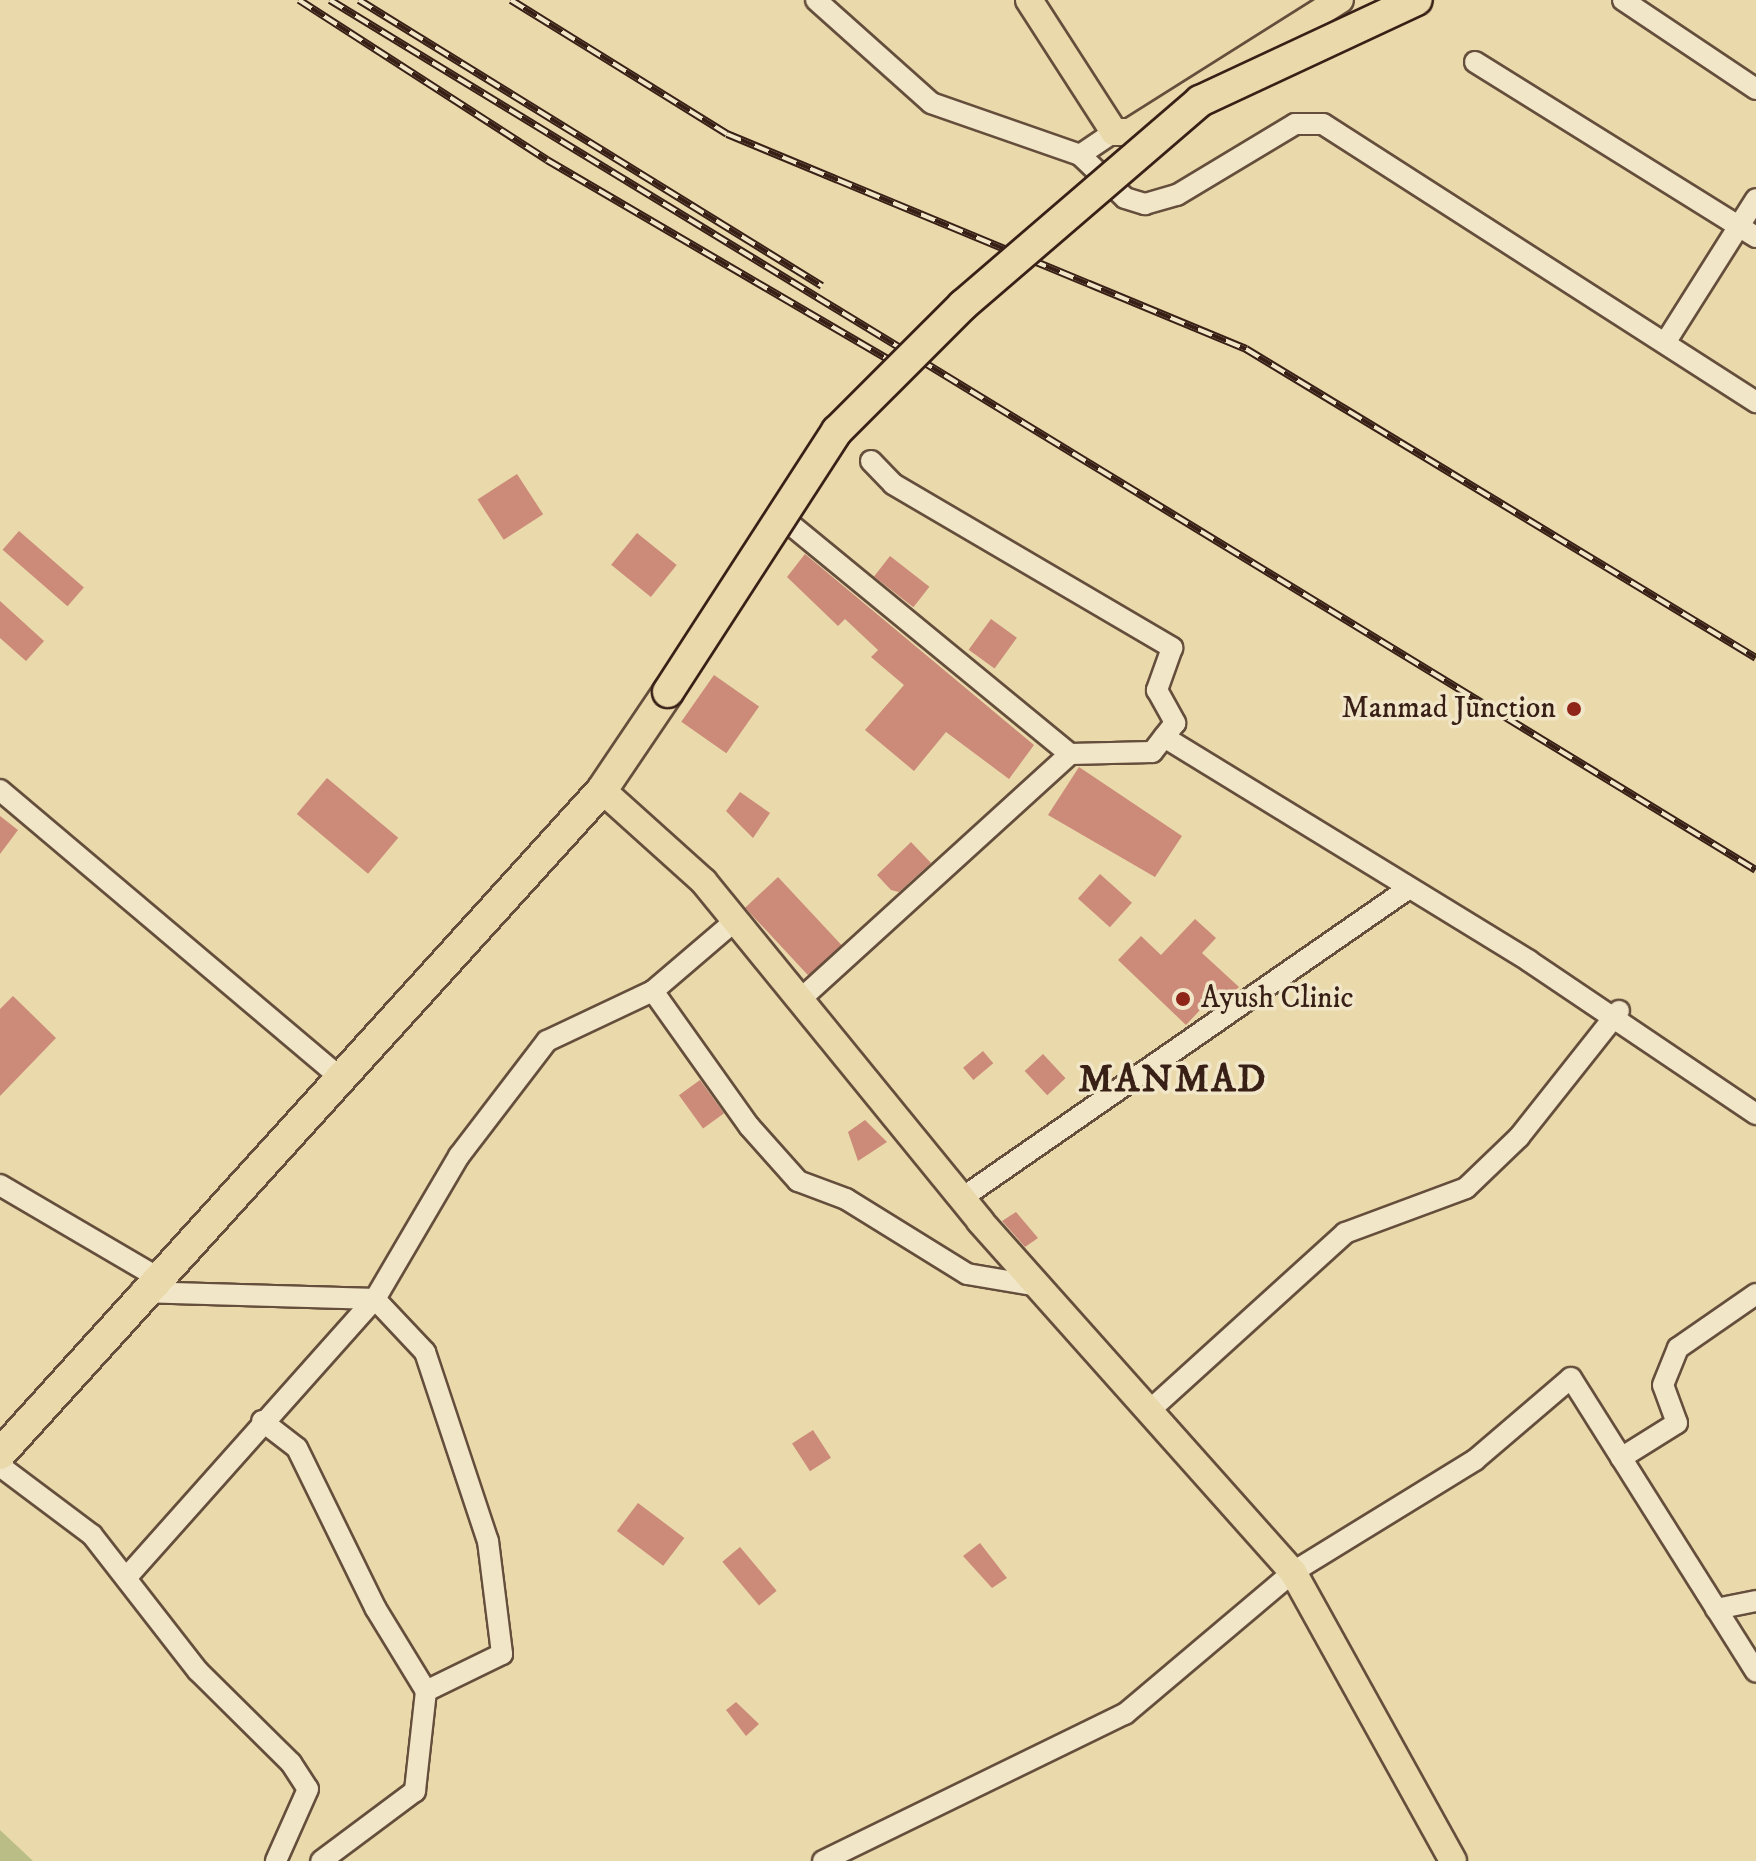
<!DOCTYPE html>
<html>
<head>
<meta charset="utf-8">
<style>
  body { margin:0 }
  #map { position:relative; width:1756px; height:1861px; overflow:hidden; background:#e9d9ab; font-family:"IM FELL DW Pica",serif }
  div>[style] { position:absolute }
  .green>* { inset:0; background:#babe86 }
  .building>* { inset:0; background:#cc8a79; transform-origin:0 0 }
  .roads { filter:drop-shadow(2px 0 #654e3c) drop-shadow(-2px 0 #654e3c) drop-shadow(0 2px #654e3c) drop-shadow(0 -2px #654e3c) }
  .minor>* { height:20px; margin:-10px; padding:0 10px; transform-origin:10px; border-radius:10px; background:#f1e6c8 }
  .major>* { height:26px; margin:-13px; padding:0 13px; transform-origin:13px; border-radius:13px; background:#e9d9ab }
  .highway>* { height:30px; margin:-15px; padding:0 15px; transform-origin:15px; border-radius:15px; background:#e9d9ab }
  .rail>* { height:8px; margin-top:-4px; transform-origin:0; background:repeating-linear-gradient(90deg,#f1e6c8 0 15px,#392017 0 30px); box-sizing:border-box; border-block:2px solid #392017 }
  .bridges { filter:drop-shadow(2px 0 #392017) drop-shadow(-2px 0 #392017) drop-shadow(0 2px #392017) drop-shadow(0 -2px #392017) }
  .highway-bridge>* { height:30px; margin:-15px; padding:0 15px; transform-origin:15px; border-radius:15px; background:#e9d9ab }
  .dots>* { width:22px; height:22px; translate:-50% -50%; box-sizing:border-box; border:4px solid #f1e6c8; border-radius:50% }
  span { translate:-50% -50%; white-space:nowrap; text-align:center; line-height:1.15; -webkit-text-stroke:7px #f1e6c8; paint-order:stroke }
  .poi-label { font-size:30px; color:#392017 }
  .right { translate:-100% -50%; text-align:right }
  .left { translate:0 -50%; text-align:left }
  .district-label { font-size:38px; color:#392017; font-weight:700; letter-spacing:2px }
</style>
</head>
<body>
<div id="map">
  <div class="green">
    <div style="clip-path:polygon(0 1830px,33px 1861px,0 1861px)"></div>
  </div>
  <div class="building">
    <div style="left:517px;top:474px;width:48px;height:47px;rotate:57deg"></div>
    <div style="left:19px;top:531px;width:86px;height:25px;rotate:41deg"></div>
    <div style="left:637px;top:533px;width:51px;height:41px;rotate:39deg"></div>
    <div style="clip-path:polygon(805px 554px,1034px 745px,1009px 779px,946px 732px,914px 771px,865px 730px,904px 685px,871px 657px,878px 650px,845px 619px,838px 626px,787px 577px)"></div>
    <div style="left:890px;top:556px;width:50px;height:26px;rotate:38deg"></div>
    <div style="clip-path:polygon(0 601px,44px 641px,26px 661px,0 638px)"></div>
    <div style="left:991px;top:619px;width:32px;height:38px;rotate:36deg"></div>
    <div style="left:714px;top:675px;width:55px;height:57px;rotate:35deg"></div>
    <div style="clip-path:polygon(1079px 767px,1182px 836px,1155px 877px,1048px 815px)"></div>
    <div style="left:327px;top:778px;width:93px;height:47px;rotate:40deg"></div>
    <div style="clip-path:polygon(740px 792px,770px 813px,753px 838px,726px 811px)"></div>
    <div style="clip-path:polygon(0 816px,18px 830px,0 854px)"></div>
    <div style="clip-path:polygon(911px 842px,931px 863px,899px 892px,891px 890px,877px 875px)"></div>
    <div style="left:1100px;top:874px;width:43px;height:33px;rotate:42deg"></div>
    <div style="left:778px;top:877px;width:93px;height:45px;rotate:47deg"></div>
    <div style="clip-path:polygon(1195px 919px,1216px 938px,1202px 953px,1239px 987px,1222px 1002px,1215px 994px,1186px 1025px,1118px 960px,1141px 936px,1161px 955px)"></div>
    <div style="clip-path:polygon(13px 996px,56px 1038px,0 1096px,0 1009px)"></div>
    <div style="left:983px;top:1051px;width:16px;height:26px;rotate:50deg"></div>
    <div style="left:1043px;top:1054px;width:33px;height:25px;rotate:47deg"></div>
    <div style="left:700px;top:1080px;width:41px;height:26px;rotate:54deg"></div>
    <div style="clip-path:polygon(865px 1120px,887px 1142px,858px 1161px,848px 1132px)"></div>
    <div style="clip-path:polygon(1016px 1212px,1038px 1238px,1025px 1247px,1002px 1221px)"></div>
    <div style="left:813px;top:1430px;width:33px;height:25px;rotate:57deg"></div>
    <div style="left:638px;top:1503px;width:58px;height:35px;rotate:37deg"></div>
    <div style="clip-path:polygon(980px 1543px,1007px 1578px,992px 1588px,963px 1556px)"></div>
    <div style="left:740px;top:1547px;width:57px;height:23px;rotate:50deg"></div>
    <div style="clip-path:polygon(736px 1702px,759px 1724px,746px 1736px,726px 1710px)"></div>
  </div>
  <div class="roads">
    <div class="minor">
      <div style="left:816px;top:0;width:154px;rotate:41.8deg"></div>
      <div style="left:931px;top:103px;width:158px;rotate:19.2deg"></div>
      <div style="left:1080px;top:155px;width:41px;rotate:-34.1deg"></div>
      <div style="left:1623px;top:0;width:160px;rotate:33.8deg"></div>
      <div style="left:1475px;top:62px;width:331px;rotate:31.9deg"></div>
      <div style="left:1080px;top:155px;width:62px;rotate:43.7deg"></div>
      <div style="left:1125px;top:198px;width:21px;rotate:17deg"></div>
      <div style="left:1145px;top:204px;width:33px;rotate:-16deg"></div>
      <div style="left:1177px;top:195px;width:138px;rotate:-31deg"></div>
      <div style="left:1295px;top:124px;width:28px"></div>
      <div style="left:1323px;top:124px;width:515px;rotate:32.7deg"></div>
      <div style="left:1665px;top:343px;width:170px;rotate:-57.7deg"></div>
      <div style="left:871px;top:461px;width:32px;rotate:46deg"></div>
      <div style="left:893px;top:484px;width:324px;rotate:30.4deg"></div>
      <div style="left:1172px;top:648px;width:45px;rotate:109.7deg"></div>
      <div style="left:1157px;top:690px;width:38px;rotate:61deg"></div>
      <div style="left:1175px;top:723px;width:37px;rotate:128deg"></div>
      <div style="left:1152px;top:752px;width:82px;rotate:178.6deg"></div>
      <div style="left:785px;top:520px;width:369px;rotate:39.4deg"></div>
      <div style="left:1070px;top:754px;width:362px;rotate:137.7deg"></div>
      <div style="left:1164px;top:737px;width:428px;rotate:31.5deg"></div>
      <div style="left:1529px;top:961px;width:274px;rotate:34deg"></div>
      <div style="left:0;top:790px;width:443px;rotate:40.2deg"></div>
      <div style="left:736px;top:920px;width:109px;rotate:139.5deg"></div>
      <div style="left:653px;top:991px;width:166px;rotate:54.6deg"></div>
      <div style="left:749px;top:1126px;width:74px;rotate:48.3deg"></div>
      <div style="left:798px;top:1181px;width:51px;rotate:20.6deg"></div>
      <div style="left:846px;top:1199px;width:142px;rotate:31.8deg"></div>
      <div style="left:967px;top:1274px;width:72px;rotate:9.6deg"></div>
      <div style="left:0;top:1185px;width:180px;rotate:30.4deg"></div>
      <div style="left:962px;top:1198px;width:544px;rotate:-34.74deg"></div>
      <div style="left:140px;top:1292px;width:235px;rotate:1.7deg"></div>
      <div style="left:375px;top:1299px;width:166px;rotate:-59.6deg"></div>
      <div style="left:459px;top:1156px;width:145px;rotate:-52.6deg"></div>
      <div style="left:547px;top:1041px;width:117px;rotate:-25.3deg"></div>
      <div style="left:1149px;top:1411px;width:265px;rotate:-42.2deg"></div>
      <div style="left:1345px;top:1233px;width:129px;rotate:-20.4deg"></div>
      <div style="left:1466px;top:1188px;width:74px;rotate:-43.9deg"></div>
      <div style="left:1519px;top:1137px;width:161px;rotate:-51.6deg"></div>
      <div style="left:262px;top:1421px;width:44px;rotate:37.6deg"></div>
      <div style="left:297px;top:1448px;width:179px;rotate:63.9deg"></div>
      <div style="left:376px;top:1609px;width:96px;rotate:58.6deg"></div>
      <div style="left:1621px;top:1458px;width:66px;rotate:-32deg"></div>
      <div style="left:1677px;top:1423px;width:40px;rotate:-110.2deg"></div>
      <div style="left:1663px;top:1385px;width:40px;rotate:-68deg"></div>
      <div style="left:1678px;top:1348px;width:95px;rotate:-34.7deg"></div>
      <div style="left:0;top:1466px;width:115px;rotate:36.9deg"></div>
      <div style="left:92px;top:1535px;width:172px;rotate:52.1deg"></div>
      <div style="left:198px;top:1671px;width:131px;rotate:44.7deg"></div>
      <div style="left:291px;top:1763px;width:31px;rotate:57deg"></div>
      <div style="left:308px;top:1789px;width:79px;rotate:114deg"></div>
      <div style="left:126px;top:1578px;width:374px;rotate:-48.3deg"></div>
      <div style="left:375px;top:1299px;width:73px;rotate:46.7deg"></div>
      <div style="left:425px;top:1352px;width:199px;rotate:71.6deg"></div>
      <div style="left:488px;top:1541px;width:114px;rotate:82.9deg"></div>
      <div style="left:502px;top:1654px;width:85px;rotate:154deg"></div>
      <div style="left:426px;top:1691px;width:101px;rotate:96.3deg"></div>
      <div style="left:415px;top:1791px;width:117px;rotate:143.3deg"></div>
      <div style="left:1716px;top:1609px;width:41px;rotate:-11.3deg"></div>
      <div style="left:823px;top:1861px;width:336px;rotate:-26deg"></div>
      <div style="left:1125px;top:1714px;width:220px;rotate:-40.2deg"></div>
      <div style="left:1293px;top:1572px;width:214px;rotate:-31.6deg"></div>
      <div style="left:1475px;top:1460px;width:126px;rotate:-40.5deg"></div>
      <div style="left:1571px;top:1378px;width:347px;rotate:57.8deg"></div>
    </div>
    <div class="major">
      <div style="left:1029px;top:0;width:157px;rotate:57.2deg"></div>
      <div style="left:1114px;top:132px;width:16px"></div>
      <div style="left:1130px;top:132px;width:248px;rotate:-32.2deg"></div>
      <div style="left:602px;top:790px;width:137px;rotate:42deg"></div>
      <div style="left:704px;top:882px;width:437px;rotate:50.8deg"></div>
      <div style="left:980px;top:1221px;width:470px;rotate:48.3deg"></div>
      <div style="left:1293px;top:1572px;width:330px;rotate:61deg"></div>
    </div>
    <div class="highway">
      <div style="left:0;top:1454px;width:896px;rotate:-47.8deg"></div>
      <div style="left:602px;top:790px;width:118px;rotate:-56deg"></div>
    </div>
  </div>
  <div class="rail">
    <div style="left:299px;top:0;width:295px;rotate:32.8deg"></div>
    <div style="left:547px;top:160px;width:394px;rotate:30.3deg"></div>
    <div style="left:330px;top:0;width:1670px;rotate:31.39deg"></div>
    <div style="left:359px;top:0;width:544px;rotate:31.7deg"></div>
    <div style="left:511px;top:0;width:254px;rotate:31.8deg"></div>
    <div style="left:727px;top:134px;width:562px;rotate:22.5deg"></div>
    <div style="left:1246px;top:349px;width:596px;rotate:31.21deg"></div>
  </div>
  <div class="bridges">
    <div class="highway-bridge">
      <div style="left:668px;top:692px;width:311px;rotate:-57.1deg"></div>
      <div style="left:837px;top:431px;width:178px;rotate:-45deg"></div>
      <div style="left:963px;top:305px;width:313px;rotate:-40.7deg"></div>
      <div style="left:1200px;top:101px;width:239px;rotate:-25deg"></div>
    </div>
  </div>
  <div class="dots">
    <div style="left:1574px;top:709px;background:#8f2418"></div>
    <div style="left:1183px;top:999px;background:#8f2418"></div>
  </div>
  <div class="poi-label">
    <span class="right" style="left:1556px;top:709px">Manmad Junction</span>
    <span class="left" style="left:1201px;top:999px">Ayush Clinic</span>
  </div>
  <div class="district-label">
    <span style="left:1173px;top:1081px">MANMAD</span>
  </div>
</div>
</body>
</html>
